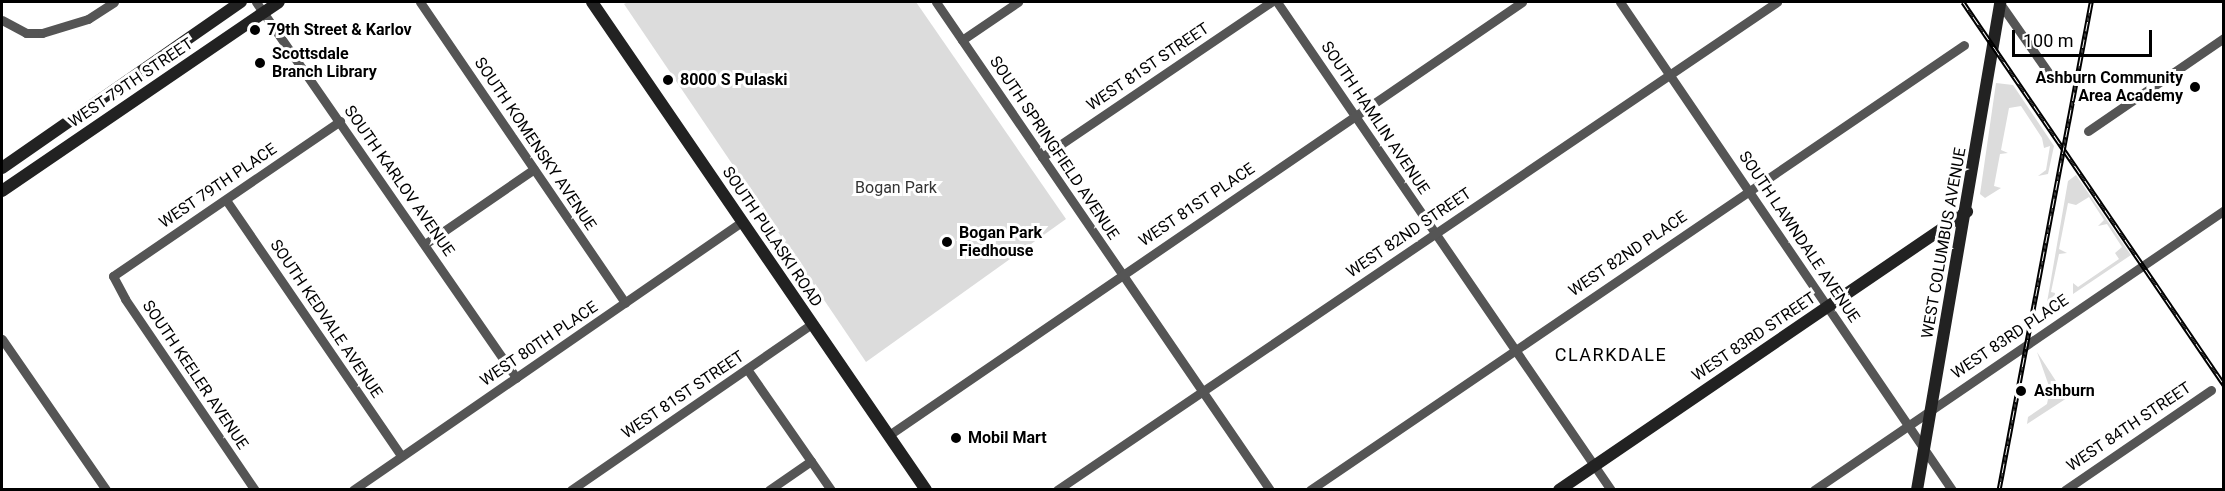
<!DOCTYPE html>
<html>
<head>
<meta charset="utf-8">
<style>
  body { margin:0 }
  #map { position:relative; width:2225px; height:491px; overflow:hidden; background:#fff; font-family:Roboto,sans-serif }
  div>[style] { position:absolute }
  .green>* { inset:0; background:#dcdcdc }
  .street>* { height:9px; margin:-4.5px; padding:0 4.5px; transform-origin:4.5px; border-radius:4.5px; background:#555 }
  .secondary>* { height:12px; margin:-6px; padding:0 6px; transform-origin:6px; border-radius:6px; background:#222 }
  .rail>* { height:5px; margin-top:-2.5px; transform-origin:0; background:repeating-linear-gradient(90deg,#fff 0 9px,#000 0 18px); box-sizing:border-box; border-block:2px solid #000 }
  .dots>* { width:16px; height:16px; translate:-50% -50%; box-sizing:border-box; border:3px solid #fff; border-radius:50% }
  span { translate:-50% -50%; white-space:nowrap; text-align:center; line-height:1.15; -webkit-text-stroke:6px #fff; paint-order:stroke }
  .poi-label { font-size:16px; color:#000; font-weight:700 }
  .left { translate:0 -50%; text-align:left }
  .right { translate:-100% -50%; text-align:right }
  .street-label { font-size:16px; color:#000 }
  .park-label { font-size:16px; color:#333 }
  .neighbourhood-label { font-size:18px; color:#000; letter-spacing:1.5px }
  .frame { position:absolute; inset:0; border:3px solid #000; pointer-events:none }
  .scale { position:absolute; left:2012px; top:30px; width:140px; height:27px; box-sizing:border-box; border:3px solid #000; border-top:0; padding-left:8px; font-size:18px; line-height:21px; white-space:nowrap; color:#000; -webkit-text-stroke:4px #fff; paint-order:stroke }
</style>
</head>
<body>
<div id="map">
  <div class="green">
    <div style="clip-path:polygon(628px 2px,916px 2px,1066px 219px,866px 362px,624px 4px)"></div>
    <div style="clip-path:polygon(1996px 83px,2013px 85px,2054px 146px,2048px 174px,2038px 176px,2046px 170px,2050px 146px,2044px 148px,2042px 138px,2021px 106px,2009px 108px,2001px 150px,2008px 153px,2000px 154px,1994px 186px,2001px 188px,1985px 198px,1980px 194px)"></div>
    <div style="clip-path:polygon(2076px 175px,2131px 255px,2073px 294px,2073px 283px,2078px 287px,2119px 259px,2115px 253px,2122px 247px,2107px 224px,2098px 226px,2104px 220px,2089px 197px,2076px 205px,2068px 203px,2059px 249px,2067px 253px,2059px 254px,2051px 292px,2055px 293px,2054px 300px,2061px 302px,2045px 314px,2068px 181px)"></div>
    <div style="clip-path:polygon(2037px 352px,2067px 398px,2027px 424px,2028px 417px,2047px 404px,2050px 389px)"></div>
  </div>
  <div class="street">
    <div style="left:256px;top:2px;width:457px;rotate:55.3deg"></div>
    <div style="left:420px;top:2px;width:364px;rotate:55.7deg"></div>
    <div style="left:936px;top:2px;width:591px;rotate:55.61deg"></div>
    <div style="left:1277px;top:2px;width:591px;rotate:55.61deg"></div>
    <div style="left:1620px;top:2px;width:590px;rotate:55.77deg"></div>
    <div style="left:1999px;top:2px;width:94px;rotate:55deg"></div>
    <div style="left:2px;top:20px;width:27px;rotate:28deg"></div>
    <div style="left:26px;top:33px;width:16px"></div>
    <div style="left:42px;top:33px;width:48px;rotate:-16.9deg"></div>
    <div style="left:88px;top:19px;width:31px;rotate:-33deg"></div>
    <div style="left:962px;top:40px;width:68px;rotate:-34.2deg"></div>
    <div style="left:2088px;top:131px;width:165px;rotate:-34.4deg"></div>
    <div style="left:1042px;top:157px;width:277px;rotate:-34.1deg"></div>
    <div style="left:226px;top:200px;width:310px;rotate:55.6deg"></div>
    <div style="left:425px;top:244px;width:132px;rotate:-34.5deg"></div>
    <div style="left:113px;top:276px;width:275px;rotate:-34.3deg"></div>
    <div style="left:113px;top:276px;width:26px;rotate:62deg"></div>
    <div style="left:125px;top:299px;width:231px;rotate:55.8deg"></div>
    <div style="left:2px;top:339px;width:183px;rotate:55.4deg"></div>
    <div style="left:747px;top:369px;width:147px;rotate:55.2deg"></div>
    <div style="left:889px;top:435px;width:767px;rotate:-34.37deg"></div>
    <div style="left:353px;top:490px;width:472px;rotate:-34.6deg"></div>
    <div style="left:571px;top:490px;width:293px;rotate:-34.6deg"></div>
    <div style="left:769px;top:490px;width:51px;rotate:-34.6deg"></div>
    <div style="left:1057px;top:490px;width:870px;rotate:-34.13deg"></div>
    <div style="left:1310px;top:490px;width:791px;rotate:-34.23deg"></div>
    <div style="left:1814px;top:490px;width:496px;rotate:-34.3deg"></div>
    <div style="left:2065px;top:490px;width:177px;rotate:-34.4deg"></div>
  </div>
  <div class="secondary">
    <div style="left:592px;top:2px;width:591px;rotate:55.61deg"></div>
    <div style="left:2px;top:168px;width:291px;rotate:-34.8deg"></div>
    <div style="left:2px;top:191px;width:335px;rotate:-34.3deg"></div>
    <div style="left:1559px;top:490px;width:494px;rotate:-34.3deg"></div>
    <div style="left:1917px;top:490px;width:495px;rotate:-80.3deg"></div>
  </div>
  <div class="rail">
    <div style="left:1963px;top:2px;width:463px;rotate:55.7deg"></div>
    <div style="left:1999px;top:490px;width:497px;rotate:-79.3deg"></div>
  </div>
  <div class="dots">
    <div style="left:255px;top:30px;background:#000"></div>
    <div style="left:260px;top:63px;background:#000"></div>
    <div style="left:668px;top:80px;background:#000"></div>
    <div style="left:2195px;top:87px;background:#000"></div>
    <div style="left:947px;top:242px;background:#000"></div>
    <div style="left:2021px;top:391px;background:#000"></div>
    <div style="left:956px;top:438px;background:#000"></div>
  </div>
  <div class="poi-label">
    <span class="left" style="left:267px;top:30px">79th Street &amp; Karlov</span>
    <span class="left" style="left:272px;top:63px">Scottsdale<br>Branch Library</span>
    <span class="right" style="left:2183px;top:87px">Ashburn Community<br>Area Academy</span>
    <span class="left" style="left:680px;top:80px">8000 S Pulaski</span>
    <span class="left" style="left:959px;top:242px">Bogan Park<br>Fiedhouse</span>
    <span class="left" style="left:2034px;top:391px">Ashburn</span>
    <span class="left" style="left:968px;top:438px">Mobil Mart</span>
  </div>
  <div class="street-label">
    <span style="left:1148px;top:67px;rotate:-34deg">WEST 81ST STREET</span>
    <span style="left:131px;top:83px;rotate:-34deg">WEST 79TH STREET</span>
    <span style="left:1375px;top:118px;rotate:56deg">SOUTH HAMLIN AVENUE</span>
    <span style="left:535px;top:144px;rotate:56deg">SOUTH KOMENSKY AVENUE</span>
    <span style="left:1054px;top:148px;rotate:56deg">SOUTH SPRINGFIELD AVENUE</span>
    <span style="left:399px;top:181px;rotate:55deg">SOUTH KARLOV AVENUE</span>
    <span style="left:218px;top:186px;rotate:-34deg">WEST 79TH PLACE</span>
    <span style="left:1197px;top:205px;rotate:-34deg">WEST 81ST PLACE</span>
    <span style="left:1409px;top:233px;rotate:-34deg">WEST 82ND STREET</span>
    <span style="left:772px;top:237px;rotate:56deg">SOUTH PULASKI ROAD</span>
    <span style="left:1799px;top:237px;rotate:56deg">SOUTH LAWNDALE AVENUE</span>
    <span style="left:1944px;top:243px;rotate:-80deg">WEST COLUMBUS AVENUE</span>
    <span style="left:1628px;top:254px;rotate:-34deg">WEST 82ND PLACE</span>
    <span style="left:326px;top:319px;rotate:56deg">SOUTH KEDVALE AVENUE</span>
    <span style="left:1754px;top:337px;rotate:-34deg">WEST 83RD STREET</span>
    <span style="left:2010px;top:337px;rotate:-34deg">WEST 83RD PLACE</span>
    <span style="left:539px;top:344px;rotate:-34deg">WEST 80TH PLACE</span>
    <span style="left:195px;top:375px;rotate:56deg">SOUTH KEELER AVENUE</span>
    <span style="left:683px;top:395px;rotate:-34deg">WEST 81ST STREET</span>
    <span style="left:2129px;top:427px;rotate:-34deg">WEST 84TH STREET</span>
  </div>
  <div class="park-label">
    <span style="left:896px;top:188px">Bogan Park</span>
  </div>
  <div class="neighbourhood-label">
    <span style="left:1611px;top:355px">CLARKDALE</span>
  </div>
  <div class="frame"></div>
  <div class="scale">100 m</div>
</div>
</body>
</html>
